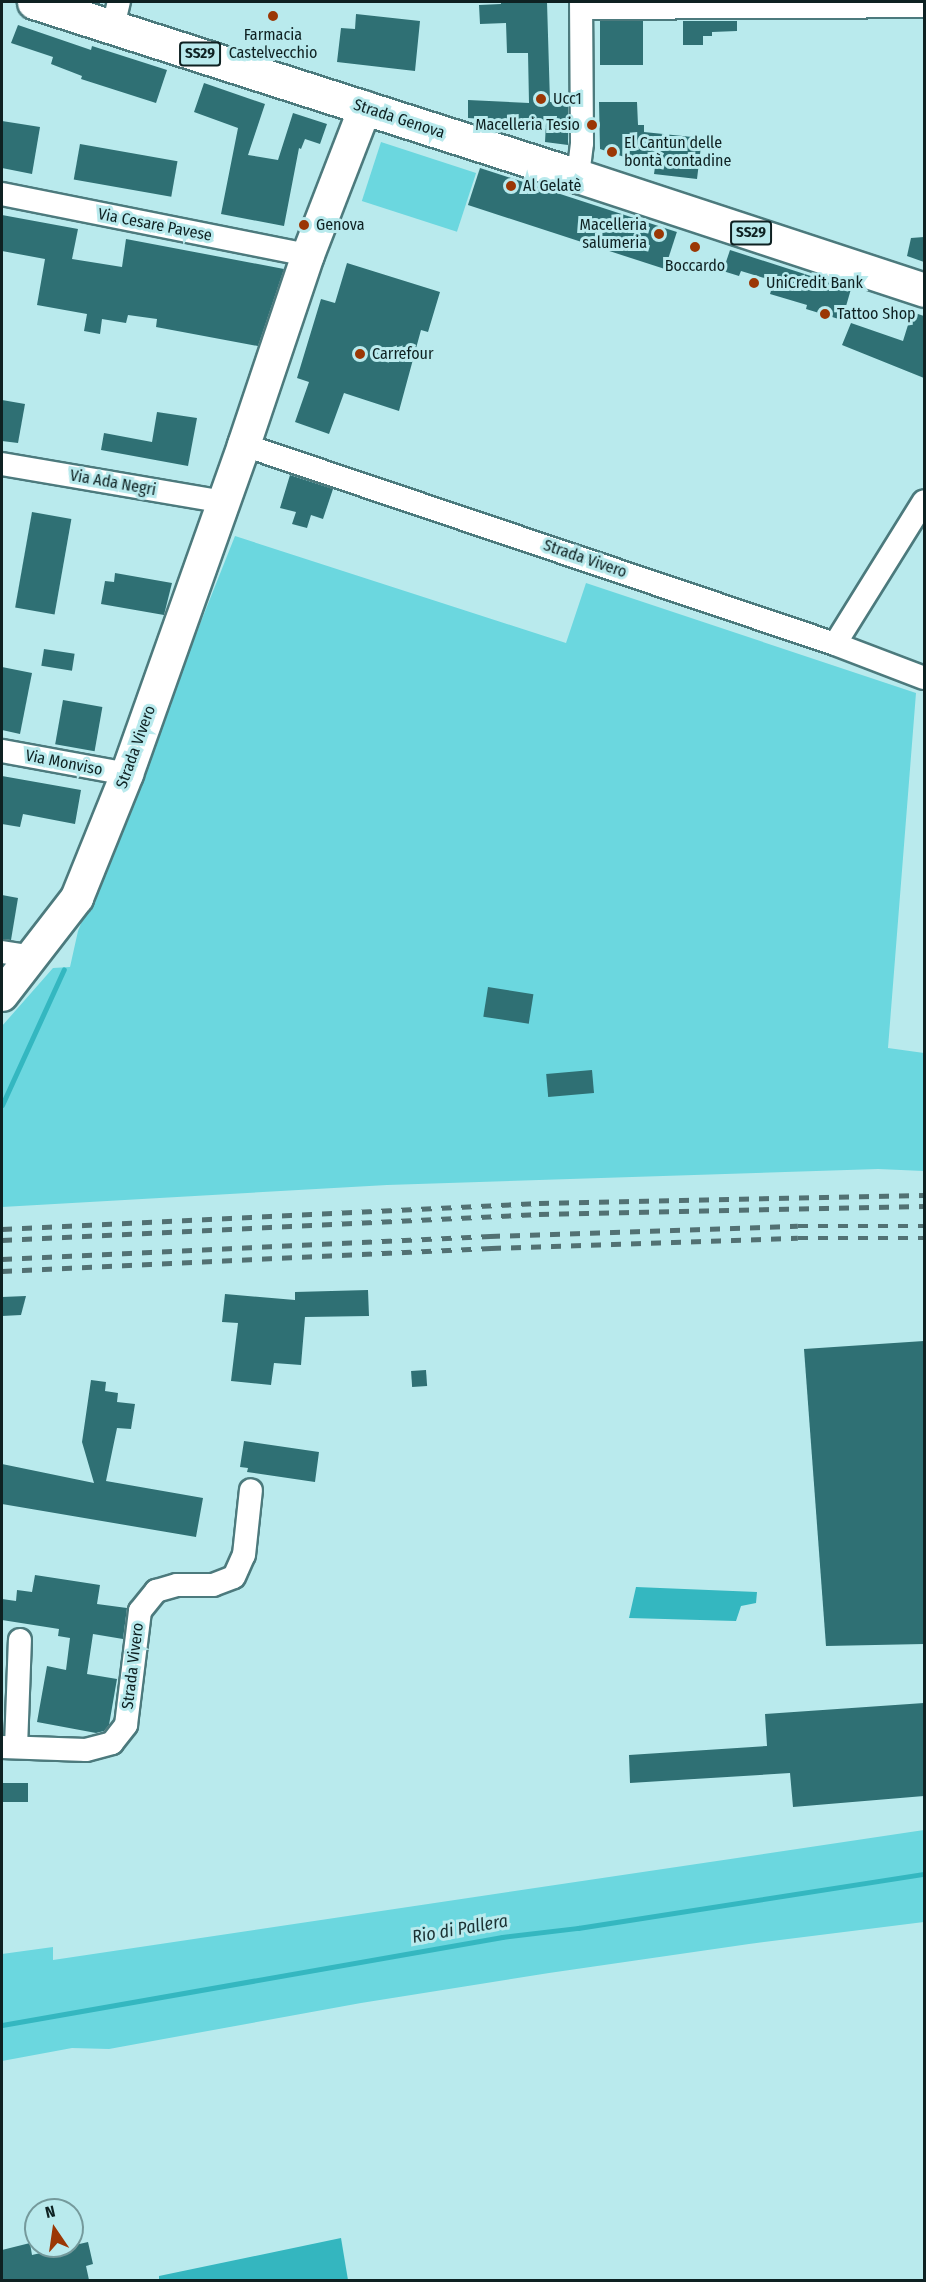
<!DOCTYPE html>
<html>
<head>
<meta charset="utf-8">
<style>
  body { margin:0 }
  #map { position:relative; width:926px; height:2282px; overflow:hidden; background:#b9eaed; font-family:"Fira Sans Condensed",sans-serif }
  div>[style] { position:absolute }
  .green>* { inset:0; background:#6bd7df; transform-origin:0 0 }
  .forest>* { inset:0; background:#34b6bf }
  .water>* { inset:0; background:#34b7c0 }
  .stream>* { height:5px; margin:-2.5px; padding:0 2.5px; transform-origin:2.5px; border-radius:2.5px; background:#34b7c0 }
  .building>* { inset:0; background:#2f7074; transform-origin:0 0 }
  .roads { filter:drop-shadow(2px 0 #4c7a7d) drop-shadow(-2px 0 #4c7a7d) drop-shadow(0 2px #4c7a7d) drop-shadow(0 -2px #4c7a7d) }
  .street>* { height:22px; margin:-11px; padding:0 11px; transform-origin:11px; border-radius:11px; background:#fff }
  .secondary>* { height:32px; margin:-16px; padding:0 16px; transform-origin:16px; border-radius:16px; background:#fff }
  .primary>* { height:33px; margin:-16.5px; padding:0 16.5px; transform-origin:16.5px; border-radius:16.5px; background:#fff }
  .rail>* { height:4.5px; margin-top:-2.25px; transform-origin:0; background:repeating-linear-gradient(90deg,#527173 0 10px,transparent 0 20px) }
  .dots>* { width:16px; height:16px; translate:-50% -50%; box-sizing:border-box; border:3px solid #b9eaed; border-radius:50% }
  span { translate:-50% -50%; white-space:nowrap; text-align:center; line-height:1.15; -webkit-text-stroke:6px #b9eaed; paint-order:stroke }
  .shield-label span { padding:2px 4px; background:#b9eaed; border:2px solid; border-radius:4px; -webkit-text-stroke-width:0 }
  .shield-label { font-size:15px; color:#0e2122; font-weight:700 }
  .poi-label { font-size:16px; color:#0e2122 }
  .left { translate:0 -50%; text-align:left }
  .right { translate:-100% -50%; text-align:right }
  .street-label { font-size:16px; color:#0e2122 }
  .water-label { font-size:18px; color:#1b3133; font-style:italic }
  .frame { position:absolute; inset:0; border:3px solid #0e2122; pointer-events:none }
  .north { position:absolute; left:24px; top:2198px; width:60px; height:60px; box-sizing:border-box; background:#b9eaed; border:2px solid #759a9c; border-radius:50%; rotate:347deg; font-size:16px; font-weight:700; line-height:24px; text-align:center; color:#0e2122 }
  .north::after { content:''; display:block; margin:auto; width:21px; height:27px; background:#9b3705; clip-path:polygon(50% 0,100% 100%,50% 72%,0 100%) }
</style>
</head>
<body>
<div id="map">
  <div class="green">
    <div style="left:381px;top:142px;width:100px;height:62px;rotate:18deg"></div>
    <div style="clip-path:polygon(235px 536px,566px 643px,586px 583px,916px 693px,888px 1048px,924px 1053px,924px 1171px,878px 1169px,387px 1185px,2px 1207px,2px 1026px,53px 968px,70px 967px,78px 931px)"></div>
    <div style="clip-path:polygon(924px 1830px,924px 1922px,749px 1944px,549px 1973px,361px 2003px,109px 2049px,72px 2048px,2px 2061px,2px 1954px,53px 1947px,53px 1960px)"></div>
  </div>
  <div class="forest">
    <div style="clip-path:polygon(341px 2238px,348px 2280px,159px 2280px,159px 2276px)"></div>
  </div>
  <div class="water">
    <div style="clip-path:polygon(636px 1587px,757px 1592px,756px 1603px,741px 1606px,736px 1621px,629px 1618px)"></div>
  </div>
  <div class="stream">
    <div style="left:2px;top:1105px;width:149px;rotate:-65.5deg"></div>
    <div style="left:2px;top:2025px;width:508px;rotate:-9.98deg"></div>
    <div style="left:502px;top:1937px;width:77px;rotate:-6.8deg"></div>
    <div style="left:578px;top:1928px;width:350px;rotate:-8.9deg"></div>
  </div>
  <div class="building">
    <div style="clip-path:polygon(501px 2px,547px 2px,550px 102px,568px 102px,568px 145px,545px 142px,546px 123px,468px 118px,468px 100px,529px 103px,528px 53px,507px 53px,506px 23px,480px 24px,479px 5px,501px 4px)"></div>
    <div style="clip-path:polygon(356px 14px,420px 21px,415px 71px,337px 62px,341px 28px,355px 29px)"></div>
    <div style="left:600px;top:21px;width:43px;height:44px"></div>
    <div style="clip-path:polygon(683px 21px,737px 21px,737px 31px,712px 32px,712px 36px,703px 36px,703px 45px,683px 45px)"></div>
    <div style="clip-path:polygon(18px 25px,91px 50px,92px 46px,167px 70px,156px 103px,81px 79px,82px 76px,51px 64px,53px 57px,11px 43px)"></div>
    <div style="clip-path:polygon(204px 83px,265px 104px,248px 155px,278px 160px,293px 113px,327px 124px,320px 144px,305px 139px,301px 149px,299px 148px,284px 226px,221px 214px,238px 128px,194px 112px)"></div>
    <div style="clip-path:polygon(599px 102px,637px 102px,638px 125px,644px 125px,644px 132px,702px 138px,697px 179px,654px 174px,655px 167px,600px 149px)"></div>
    <div style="clip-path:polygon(2px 121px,40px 127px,32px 174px,2px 168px)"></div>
    <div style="left:80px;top:144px;width:99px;height:36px;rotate:10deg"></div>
    <div style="left:480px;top:168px;width:207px;height:39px;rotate:18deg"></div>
    <div style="clip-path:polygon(2px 215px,78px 229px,72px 259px,122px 267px,126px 239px,284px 269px,258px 346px,156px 327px,157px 319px,128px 315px,126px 323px,102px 319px,100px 334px,84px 331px,87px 314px,37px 305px,45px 259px,2px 251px)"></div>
    <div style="clip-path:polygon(924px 237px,924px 262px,907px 256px,911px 238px)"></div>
    <div style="clip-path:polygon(730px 250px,851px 289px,842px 320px,806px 309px,807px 305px,770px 294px,774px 281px,741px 271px,739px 276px,723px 271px)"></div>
    <div style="clip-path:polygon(347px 263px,440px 292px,428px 332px,421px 330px,399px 411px,344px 393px,329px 434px,295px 422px,309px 382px,297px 378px,321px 299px,335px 303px)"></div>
    <div style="clip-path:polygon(912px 312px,924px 316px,924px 378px,842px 345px,851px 323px,903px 341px)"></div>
    <div style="clip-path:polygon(2px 400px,25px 404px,18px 443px,2px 441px)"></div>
    <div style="clip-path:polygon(157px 412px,197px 418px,188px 466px,101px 450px,104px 433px,152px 442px)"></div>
    <div style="clip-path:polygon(290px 475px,333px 489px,323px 519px,311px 515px,307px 528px,292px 524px,296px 512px,280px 508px)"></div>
    <div style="left:32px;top:512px;width:40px;height:97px;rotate:10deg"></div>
    <div style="clip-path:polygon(115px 573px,172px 583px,164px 615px,101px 604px,105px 581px,114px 582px)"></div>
    <div style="left:44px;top:649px;width:31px;height:17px;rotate:9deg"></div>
    <div style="clip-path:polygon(2px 667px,32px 673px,20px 734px,2px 730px)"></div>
    <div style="left:63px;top:700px;width:40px;height:45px;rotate:10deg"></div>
    <div style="clip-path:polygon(2px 776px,81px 790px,75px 824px,23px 814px,20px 827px,2px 824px)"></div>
    <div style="clip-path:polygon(2px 895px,18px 898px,11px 940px,2px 939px)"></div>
    <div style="left:488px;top:987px;width:46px;height:30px;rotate:9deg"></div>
    <div style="left:592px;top:1070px;width:23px;height:46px;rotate:85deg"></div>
    <div style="clip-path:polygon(368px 1290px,369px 1316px,305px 1317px,301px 1365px,274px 1363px,271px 1385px,231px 1381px,238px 1323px,222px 1322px,225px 1294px,295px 1300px,295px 1292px)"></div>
    <div style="clip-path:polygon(26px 1296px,21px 1315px,2px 1316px,2px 1297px)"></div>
    <div style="clip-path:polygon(924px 1341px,924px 1644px,826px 1646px,804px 1349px)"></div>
    <div style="left:426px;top:1370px;width:16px;height:15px;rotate:86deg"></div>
    <div style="clip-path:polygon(91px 1380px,106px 1382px,105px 1391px,118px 1393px,117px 1402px,135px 1404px,131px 1429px,117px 1428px,106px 1481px,203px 1498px,196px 1537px,2px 1504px,2px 1464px,94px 1483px,82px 1442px)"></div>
    <div style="clip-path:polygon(244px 1441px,319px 1452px,315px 1482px,247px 1472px,248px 1468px,240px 1467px)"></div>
    <div style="clip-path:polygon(35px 1575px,100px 1585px,97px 1604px,127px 1608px,123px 1639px,93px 1634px,87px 1674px,117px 1679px,109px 1725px,104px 1731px,96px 1733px,37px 1722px,47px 1666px,66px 1670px,70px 1638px,58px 1636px,59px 1629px,2px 1620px,2px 1599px,16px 1601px,17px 1590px,32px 1592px)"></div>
    <div style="clip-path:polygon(924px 1703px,924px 1796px,793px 1807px,790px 1773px,630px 1783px,629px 1755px,767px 1746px,765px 1714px)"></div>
    <div style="left:2px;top:1783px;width:26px;height:19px"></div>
    <div style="clip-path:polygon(88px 2242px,93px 2264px,86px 2266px,89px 2280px,2px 2280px,2px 2250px,30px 2243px,32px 2255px)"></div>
  </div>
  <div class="roads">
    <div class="street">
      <div style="left:582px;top:8px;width:342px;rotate:-0.3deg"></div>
      <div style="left:113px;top:27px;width:26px;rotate:-77deg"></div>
      <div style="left:578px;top:176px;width:33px;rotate:-83deg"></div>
      <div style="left:582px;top:143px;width:141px;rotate:-90.4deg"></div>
      <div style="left:2px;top:194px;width:312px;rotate:11.3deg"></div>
      <div style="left:244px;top:445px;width:624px;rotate:18.61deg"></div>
      <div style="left:835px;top:644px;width:95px;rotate:20.9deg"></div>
      <div style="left:2px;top:464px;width:225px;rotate:9.7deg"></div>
      <div style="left:835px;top:644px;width:168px;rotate:-58.1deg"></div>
      <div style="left:2px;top:751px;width:127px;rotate:10.4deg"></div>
      <div style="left:2px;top:952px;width:31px;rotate:9deg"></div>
      <div style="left:2px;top:1747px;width:84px;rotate:2deg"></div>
      <div style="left:86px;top:1750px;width:27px;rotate:-15deg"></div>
      <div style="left:112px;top:1743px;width:23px;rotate:-52deg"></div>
      <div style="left:126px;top:1725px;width:115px;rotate:-83deg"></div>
      <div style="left:140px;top:1611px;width:26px;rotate:-51deg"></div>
      <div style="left:156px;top:1591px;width:22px;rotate:-16deg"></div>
      <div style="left:177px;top:1585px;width:36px"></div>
      <div style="left:213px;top:1585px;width:22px;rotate:-21deg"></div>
      <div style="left:234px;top:1577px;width:24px;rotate:-66deg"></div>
      <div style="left:244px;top:1555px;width:65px;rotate:-83.9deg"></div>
      <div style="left:16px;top:1747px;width:107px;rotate:-87.9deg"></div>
    </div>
    <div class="secondary">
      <div style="left:2px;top:995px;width:123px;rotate:-52.3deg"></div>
      <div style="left:77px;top:898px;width:134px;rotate:-68deg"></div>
      <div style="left:127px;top:774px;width:349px;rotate:-70.4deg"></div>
      <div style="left:244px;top:445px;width:200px;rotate:-71.4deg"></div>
      <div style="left:308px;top:255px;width:158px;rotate:-68.8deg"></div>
    </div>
    <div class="primary">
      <div style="left:34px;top:2px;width:571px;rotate:17.74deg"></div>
      <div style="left:578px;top:176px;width:364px;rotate:18.2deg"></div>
    </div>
  </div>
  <div class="rail">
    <div style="left:2px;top:1229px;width:538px;rotate:-2.77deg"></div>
    <div style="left:539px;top:1203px;width:385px;rotate:-1.2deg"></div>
    <div style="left:2px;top:1240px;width:538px;rotate:-2.77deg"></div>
    <div style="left:539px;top:1214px;width:385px;rotate:-1.2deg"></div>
    <div style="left:2px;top:1259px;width:489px;rotate:-2.7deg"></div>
    <div style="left:490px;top:1236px;width:308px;rotate:-1.9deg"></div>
    <div style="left:798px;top:1226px;width:126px"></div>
    <div style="left:2px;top:1271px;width:490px;rotate:-2.7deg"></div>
    <div style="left:491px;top:1248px;width:307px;rotate:-1.9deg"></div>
    <div style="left:798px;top:1238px;width:126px"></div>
  </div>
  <div class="dots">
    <div style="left:273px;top:16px;background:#9b3705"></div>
    <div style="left:541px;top:99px;background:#9b3705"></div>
    <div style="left:592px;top:125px;background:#9b3705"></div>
    <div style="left:612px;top:152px;background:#9b3705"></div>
    <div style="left:511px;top:186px;background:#9b3705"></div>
    <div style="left:304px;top:225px;background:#9b3705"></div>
    <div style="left:659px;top:234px;background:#9b3705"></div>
    <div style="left:695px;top:247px;background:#9b3705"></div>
    <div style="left:754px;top:283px;background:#9b3705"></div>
    <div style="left:825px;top:314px;background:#9b3705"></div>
    <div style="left:360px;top:354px;background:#9b3705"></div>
  </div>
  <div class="shield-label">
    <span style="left:200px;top:54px">SS29</span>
    <span style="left:751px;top:233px">SS29</span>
  </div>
  <div class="poi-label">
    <span style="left:273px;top:44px">Farmacia<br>Castelvecchio</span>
    <span class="left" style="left:553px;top:99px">Ucc1</span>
    <span class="right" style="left:580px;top:125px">Macelleria Tesio</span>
    <span class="left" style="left:624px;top:152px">El Cantun delle<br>bontà contadine</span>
    <span class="left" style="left:523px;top:186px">Al Gelatè</span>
    <span class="left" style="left:316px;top:225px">Genova</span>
    <span class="right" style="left:647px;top:234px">Macelleria<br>salumeria</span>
    <span style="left:695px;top:266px">Boccardo</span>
    <span class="left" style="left:766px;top:283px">UniCredit Bank</span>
    <span class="left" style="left:837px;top:314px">Tattoo Shop</span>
    <span class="left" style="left:372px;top:354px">Carrefour</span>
  </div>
  <div class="street-label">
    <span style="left:399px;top:119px;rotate:18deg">Strada Genova</span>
    <span style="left:155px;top:225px;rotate:11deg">Via Cesare Pavese</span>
    <span style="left:113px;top:483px;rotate:10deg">Via Ada Negri</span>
    <span style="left:585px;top:559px;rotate:19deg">Strada Vivero</span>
    <span style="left:136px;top:747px;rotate:-70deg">Strada Vivero</span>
    <span style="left:64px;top:763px;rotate:11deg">Via Monviso</span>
    <span style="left:133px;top:1666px;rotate:-83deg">Strada Vivero</span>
  </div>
  <div class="water-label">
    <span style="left:460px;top:1929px;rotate:-10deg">Rio di Pallera</span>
  </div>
  <div class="frame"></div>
  <div class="north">N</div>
</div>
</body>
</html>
